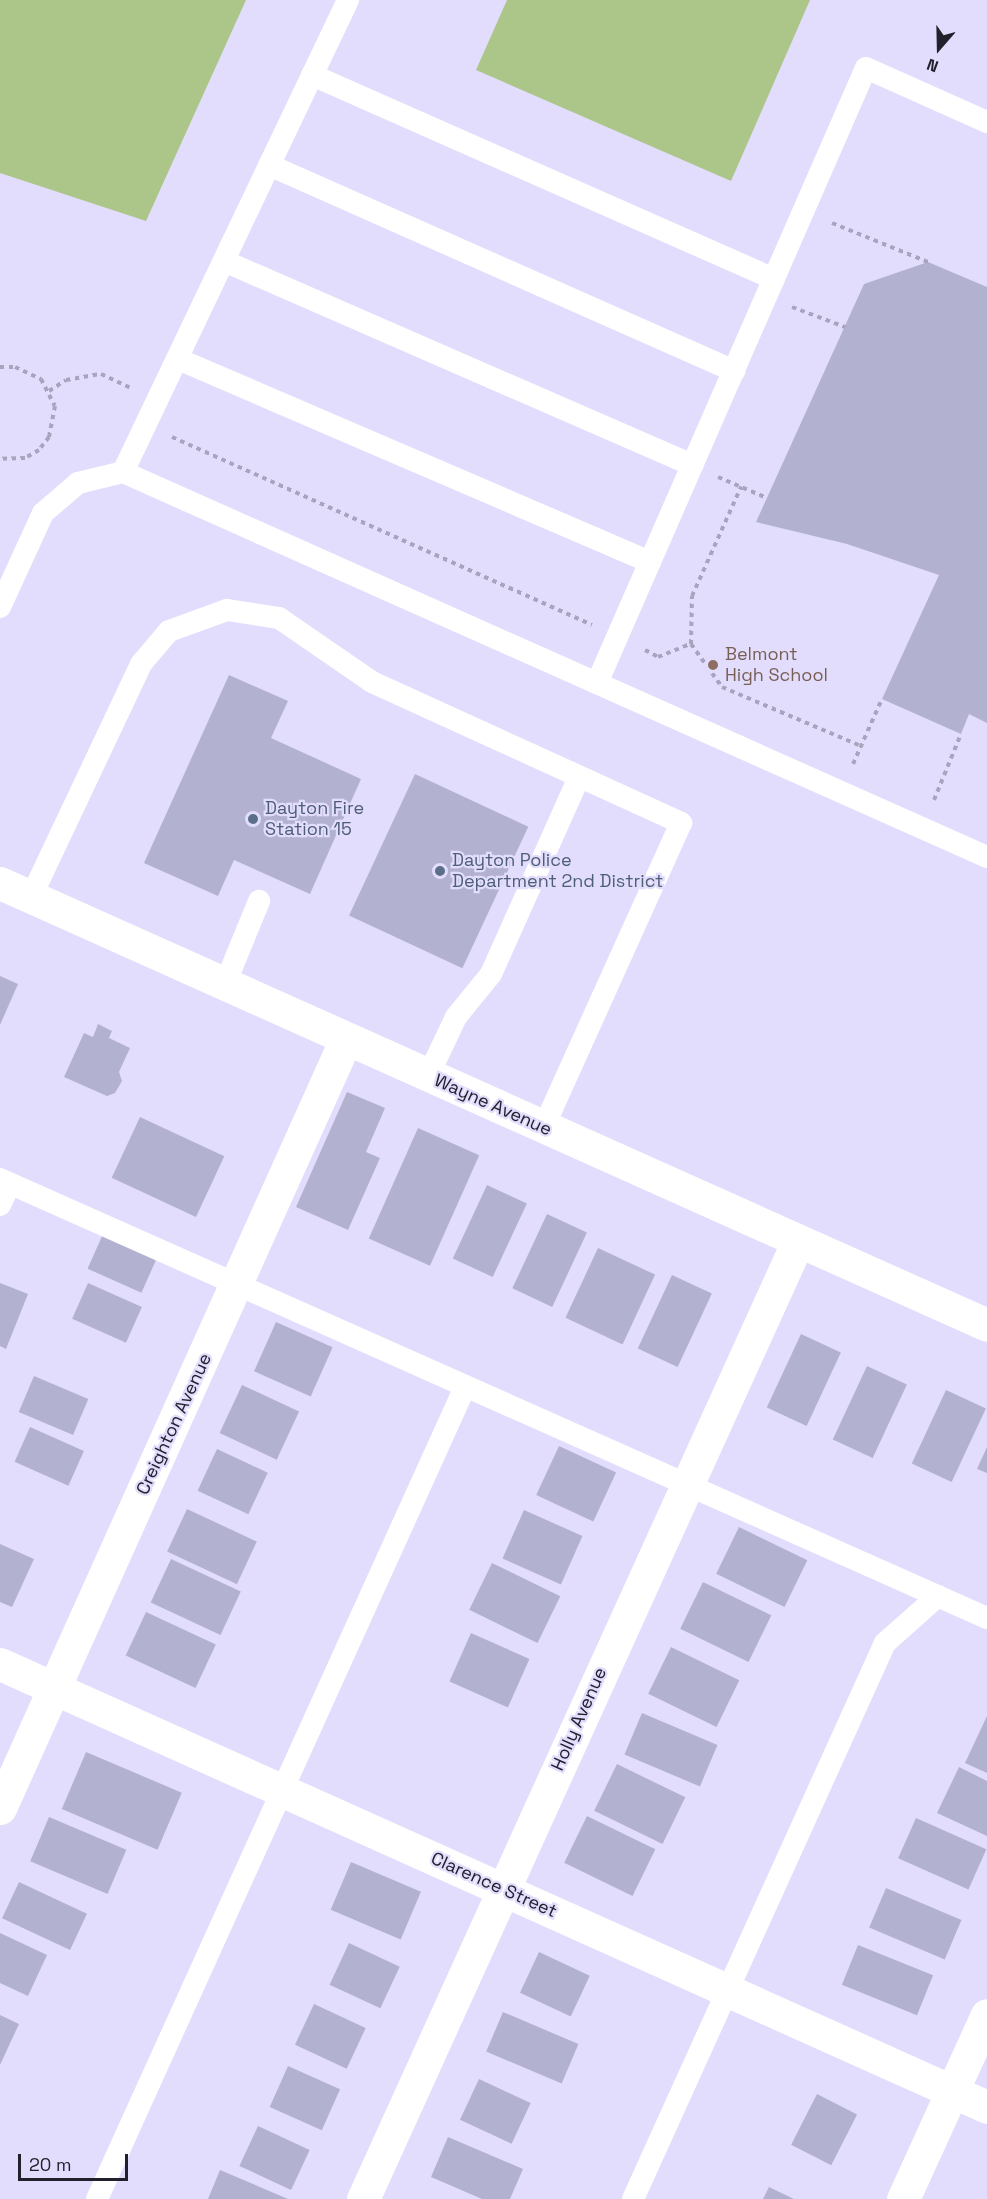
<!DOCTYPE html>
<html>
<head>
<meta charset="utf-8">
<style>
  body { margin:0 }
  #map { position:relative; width:987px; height:2199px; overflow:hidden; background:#e2ddfd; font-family:"Space Grotesk",sans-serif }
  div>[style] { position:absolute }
  .green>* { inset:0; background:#abc688 }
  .building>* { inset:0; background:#b3b1d0; transform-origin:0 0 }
  .path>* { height:4px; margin-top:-2px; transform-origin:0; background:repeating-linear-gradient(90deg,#a8a4be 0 4.5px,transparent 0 9px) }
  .service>* { height:22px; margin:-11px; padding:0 11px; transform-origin:11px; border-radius:11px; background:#fff }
  .minor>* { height:33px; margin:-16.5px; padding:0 16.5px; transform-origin:16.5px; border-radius:16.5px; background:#fff }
  .tertiary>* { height:33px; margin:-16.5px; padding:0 16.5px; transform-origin:16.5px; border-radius:16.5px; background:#fff }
  .secondary>* { height:33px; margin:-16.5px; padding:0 16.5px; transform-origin:16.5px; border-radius:16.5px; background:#fff }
  .dots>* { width:16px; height:16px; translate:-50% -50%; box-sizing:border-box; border:3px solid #e2ddfd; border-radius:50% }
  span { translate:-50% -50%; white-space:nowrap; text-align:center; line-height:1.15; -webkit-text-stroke:4.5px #e2ddfd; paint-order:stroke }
  .education-label { font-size:18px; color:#785e54 }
  .left { translate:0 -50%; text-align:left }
  .service-label { font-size:18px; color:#4e5e75 }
  .street-label { font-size:18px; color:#22202c }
  .north { position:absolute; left:909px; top:18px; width:60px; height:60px; -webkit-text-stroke:4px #e2ddfd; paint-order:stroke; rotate:200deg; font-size:16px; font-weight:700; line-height:24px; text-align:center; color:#22202c }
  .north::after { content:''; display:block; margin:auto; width:21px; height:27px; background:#22202c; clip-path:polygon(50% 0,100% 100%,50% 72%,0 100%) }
  .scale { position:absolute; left:18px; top:2154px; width:110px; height:27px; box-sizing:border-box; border:3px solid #22202c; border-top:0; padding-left:8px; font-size:18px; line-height:21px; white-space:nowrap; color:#22202c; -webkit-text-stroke:4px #e2ddfd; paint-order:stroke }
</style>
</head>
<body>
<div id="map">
  <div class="green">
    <div style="clip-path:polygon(0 0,246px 0,146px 221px,0 173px)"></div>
    <div style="clip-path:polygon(507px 0,810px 0,731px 181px,476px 70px)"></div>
  </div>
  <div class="building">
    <div style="clip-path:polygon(928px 262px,987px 287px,987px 723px,969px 714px,961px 734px,882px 699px,939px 575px,847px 544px,756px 522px,864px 284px)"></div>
    <div style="clip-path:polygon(229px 675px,288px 701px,271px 738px,361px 779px,310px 894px,234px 860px,218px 896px,144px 863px)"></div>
    <div style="left:415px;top:774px;width:125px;height:156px;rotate:25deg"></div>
    <div style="clip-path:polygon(0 976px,18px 984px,0 1025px)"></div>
    <div style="clip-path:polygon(98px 1024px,112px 1031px,109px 1038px,130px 1048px,119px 1072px,122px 1081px,115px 1093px,107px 1096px,64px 1077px,84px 1033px,93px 1037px)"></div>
    <div style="clip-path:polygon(347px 1092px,385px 1108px,366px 1152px,380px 1158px,348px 1230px,296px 1207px)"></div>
    <div style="left:140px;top:1117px;width:93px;height:67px;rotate:25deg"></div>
    <div style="left:418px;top:1128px;width:67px;height:121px;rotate:24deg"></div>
    <div style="left:487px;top:1185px;width:44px;height:81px;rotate:25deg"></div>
    <div style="left:547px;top:1214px;width:44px;height:82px;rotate:25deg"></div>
    <div style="left:103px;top:1234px;width:59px;height:38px;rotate:24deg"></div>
    <div style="left:598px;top:1248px;width:63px;height:77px;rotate:25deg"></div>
    <div style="left:672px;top:1275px;width:44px;height:81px;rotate:25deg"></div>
    <div style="clip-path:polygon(0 1283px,28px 1294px,6px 1349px,0 1346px)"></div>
    <div style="left:88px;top:1283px;width:59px;height:39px;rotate:24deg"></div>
    <div style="left:276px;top:1322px;width:62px;height:54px;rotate:24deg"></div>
    <div style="left:801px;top:1334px;width:44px;height:81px;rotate:25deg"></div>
    <div style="left:867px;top:1366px;width:44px;height:81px;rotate:25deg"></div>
    <div style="left:34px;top:1376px;width:59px;height:39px;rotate:23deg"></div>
    <div style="left:242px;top:1385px;width:63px;height:53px;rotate:25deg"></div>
    <div style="left:946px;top:1390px;width:44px;height:81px;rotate:25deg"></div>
    <div style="left:30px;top:1427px;width:59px;height:38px;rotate:24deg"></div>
    <div style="left:559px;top:1446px;width:63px;height:54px;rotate:25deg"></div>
    <div style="clip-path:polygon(987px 1447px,987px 1473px,977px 1469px)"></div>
    <div style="left:217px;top:1449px;width:56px;height:46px;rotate:25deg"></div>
    <div style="left:187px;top:1509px;width:77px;height:47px;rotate:25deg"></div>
    <div style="left:524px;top:1510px;width:64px;height:53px;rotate:24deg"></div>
    <div style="left:739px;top:1527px;width:76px;height:52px;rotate:26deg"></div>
    <div style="clip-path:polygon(0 1544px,34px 1559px,12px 1607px,0 1602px)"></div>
    <div style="left:171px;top:1559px;width:77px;height:48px;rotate:25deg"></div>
    <div style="left:492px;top:1563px;width:76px;height:52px;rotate:26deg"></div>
    <div style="left:703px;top:1582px;width:76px;height:52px;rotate:26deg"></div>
    <div style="left:146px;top:1612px;width:77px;height:48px;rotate:25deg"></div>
    <div style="left:471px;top:1633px;width:64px;height:53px;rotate:24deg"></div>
    <div style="left:671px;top:1647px;width:76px;height:52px;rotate:26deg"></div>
    <div style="left:642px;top:1713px;width:82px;height:45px;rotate:23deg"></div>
    <div style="clip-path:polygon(987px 1716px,987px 1773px,965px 1763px)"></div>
    <div style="left:86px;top:1752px;width:104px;height:62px;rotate:23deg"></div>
    <div style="left:617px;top:1764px;width:76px;height:52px;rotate:26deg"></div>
    <div style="clip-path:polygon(959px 1767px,987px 1781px,987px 1836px,937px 1813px)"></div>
    <div style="left:587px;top:1816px;width:76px;height:52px;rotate:26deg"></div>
    <div style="left:49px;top:1817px;width:84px;height:48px;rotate:23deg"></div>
    <div style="left:916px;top:1818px;width:77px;height:44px;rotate:24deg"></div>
    <div style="left:351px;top:1862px;width:76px;height:52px;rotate:23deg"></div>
    <div style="left:19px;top:1882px;width:75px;height:40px;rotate:25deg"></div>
    <div style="left:886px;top:1888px;width:82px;height:43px;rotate:23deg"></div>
    <div style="clip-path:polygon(0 1933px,47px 1955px,28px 1996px,0 1983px)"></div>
    <div style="left:349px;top:1943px;width:56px;height:46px;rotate:25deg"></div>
    <div style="left:858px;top:1945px;width:81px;height:43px;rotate:22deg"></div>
    <div style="left:539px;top:1952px;width:56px;height:45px;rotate:25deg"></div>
    <div style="left:314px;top:2004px;width:57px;height:45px;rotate:25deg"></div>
    <div style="left:503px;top:2012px;width:82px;height:43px;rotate:23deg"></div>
    <div style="clip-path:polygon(0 2015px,19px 2024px,0 2065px)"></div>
    <div style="left:288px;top:2066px;width:57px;height:45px;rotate:24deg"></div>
    <div style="left:479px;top:2079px;width:57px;height:45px;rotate:25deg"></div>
    <div style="left:817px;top:2094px;width:45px;height:57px;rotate:27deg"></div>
    <div style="left:258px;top:2126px;width:57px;height:44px;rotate:25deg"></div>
    <div style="clip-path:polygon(448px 2137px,523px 2169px,510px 2199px,482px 2199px,431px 2177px)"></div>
    <div style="clip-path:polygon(220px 2170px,288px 2199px,208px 2199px)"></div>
    <div style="clip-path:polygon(769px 2187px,794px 2199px,763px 2199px)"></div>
  </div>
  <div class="path">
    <div style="left:832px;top:223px;width:104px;rotate:22.1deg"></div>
    <div style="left:792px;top:307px;width:57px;rotate:20.7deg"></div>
    <div style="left:0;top:367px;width:15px"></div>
    <div style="left:15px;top:367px;width:29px;rotate:25deg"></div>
    <div style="left:41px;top:379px;width:30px;rotate:63deg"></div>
    <div style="left:55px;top:406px;width:32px;rotate:101deg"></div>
    <div style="left:49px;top:437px;width:16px;rotate:128deg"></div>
    <div style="left:39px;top:450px;width:16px;rotate:150deg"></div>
    <div style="left:25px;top:458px;width:25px;rotate:178deg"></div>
    <div style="left:49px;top:391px;width:20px;rotate:-33deg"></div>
    <div style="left:66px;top:380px;width:36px;rotate:-10deg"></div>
    <div style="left:101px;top:374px;width:33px;rotate:25deg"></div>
    <div style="left:172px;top:437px;width:460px;rotate:24.1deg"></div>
    <div style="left:718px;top:477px;width:53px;rotate:23.2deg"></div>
    <div style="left:691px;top:644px;width:48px;rotate:-88.8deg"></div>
    <div style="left:692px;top:596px;width:120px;rotate:-65.8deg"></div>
    <div style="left:645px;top:650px;width:15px;rotate:28deg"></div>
    <div style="left:658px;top:657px;width:35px;rotate:-22deg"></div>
    <div style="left:691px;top:644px;width:53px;rotate:54.2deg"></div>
    <div style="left:722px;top:687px;width:151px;rotate:23deg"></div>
    <div style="left:853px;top:764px;width:71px;rotate:-66deg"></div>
    <div style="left:934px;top:800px;width:71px;rotate:-67.8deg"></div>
  </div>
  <div class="service">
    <div style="left:312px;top:75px;width:505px;rotate:23.82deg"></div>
    <div style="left:269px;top:165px;width:509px;rotate:23.89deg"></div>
    <div style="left:224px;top:261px;width:511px;rotate:23.55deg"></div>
    <div style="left:178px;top:359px;width:514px;rotate:23.27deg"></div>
    <div style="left:123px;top:472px;width:523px;rotate:-64.51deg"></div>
    <div style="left:0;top:607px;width:103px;rotate:-65.4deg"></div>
    <div style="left:43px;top:513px;width:46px;rotate:-40.6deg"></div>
    <div style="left:78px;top:483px;width:46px;rotate:-13.7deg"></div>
    <div style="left:123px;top:472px;width:946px;rotate:24.02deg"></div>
    <div style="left:597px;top:683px;width:671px;rotate:-66.38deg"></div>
    <div style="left:866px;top:68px;width:133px;rotate:24.1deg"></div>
    <div style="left:31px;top:897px;width:258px;rotate:-64.7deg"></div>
    <div style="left:141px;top:664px;width:43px;rotate:-49.7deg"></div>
    <div style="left:169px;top:631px;width:62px;rotate:-19.9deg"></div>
    <div style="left:227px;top:610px;width:53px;rotate:8.7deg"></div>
    <div style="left:279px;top:618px;width:113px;rotate:34.5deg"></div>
    <div style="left:372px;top:682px;width:340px;rotate:24.5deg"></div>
    <div style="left:681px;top:823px;width:333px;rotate:114.3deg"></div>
    <div style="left:225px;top:984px;width:90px;rotate:-67.7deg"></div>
    <div style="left:428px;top:1076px;width:65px;rotate:-64.6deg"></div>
    <div style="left:456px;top:1017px;width:55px;rotate:-50.9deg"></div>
    <div style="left:491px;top:974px;width:216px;rotate:-65.9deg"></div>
    <div style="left:0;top:1179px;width:1080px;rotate:23.98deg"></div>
    <div style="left:0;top:1205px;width:23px;rotate:-65deg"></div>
    <div style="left:97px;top:2199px;width:891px;rotate:-65.62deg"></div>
    <div style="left:633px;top:2199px;width:610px;rotate:-65.62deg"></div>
    <div style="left:885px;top:1643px;width:71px;rotate:-41.6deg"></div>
  </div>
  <div class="minor">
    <div style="left:0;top:1664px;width:1082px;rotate:24.17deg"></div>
    <div style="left:0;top:1808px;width:843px;rotate:-65.78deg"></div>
    <div style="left:363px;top:2199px;width:1052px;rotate:-65.58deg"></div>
  </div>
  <div class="tertiary">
    <div style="left:903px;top:2199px;width:202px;rotate:-65.5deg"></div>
  </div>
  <div class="secondary">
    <div style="left:0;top:883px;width:1081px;rotate:24.12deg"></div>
  </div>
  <div class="dots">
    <div style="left:713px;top:665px;background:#8d6e63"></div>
    <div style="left:253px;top:819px;background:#5c6f8a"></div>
    <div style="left:440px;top:871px;background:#5c6f8a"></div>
  </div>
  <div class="education-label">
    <span class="left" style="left:725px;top:665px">Belmont<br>High School</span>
  </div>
  <div class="service-label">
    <span class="left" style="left:265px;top:819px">Dayton Fire<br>Station 15</span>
    <span class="left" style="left:452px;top:871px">Dayton Police<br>Department 2nd District</span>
  </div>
  <div class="street-label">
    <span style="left:493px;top:1105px;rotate:24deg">Wayne Avenue</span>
    <span style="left:174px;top:1424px;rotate:-65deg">Creighton Avenue</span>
    <span style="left:579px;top:1719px;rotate:-66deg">Holly Avenue</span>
    <span style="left:494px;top:1885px;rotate:24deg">Clarence Street</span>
  </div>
  <div class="north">N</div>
  <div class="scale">20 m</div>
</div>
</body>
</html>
